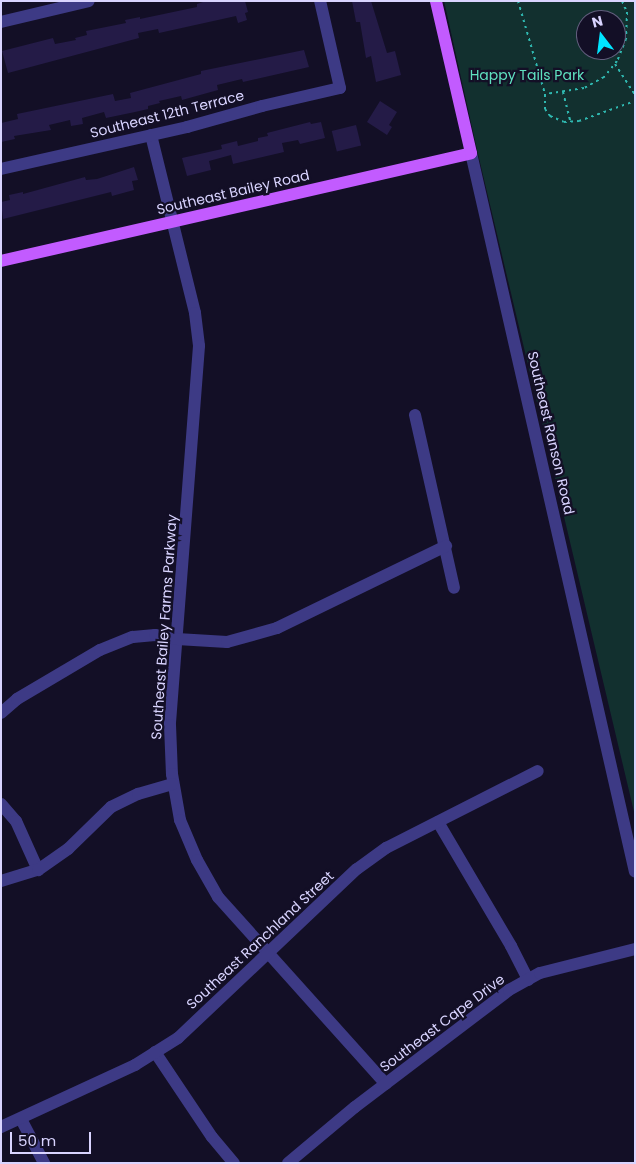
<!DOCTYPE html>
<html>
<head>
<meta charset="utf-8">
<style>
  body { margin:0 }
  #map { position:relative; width:636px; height:1164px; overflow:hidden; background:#130f26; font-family:Poppins,sans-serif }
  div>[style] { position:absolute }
  .green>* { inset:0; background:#12302f }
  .building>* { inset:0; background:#241b47; transform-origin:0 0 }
  .path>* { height:2px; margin-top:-1px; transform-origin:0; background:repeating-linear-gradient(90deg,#2fb8b0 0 2.5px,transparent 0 6.5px) }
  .minor>* { height:12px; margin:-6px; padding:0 6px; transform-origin:6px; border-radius:6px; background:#3d3a85 }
  .major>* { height:12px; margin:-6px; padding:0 6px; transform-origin:6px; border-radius:6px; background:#c25bff }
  span { translate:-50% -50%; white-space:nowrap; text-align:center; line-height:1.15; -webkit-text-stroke:4.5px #130f26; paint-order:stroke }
  .park-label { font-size:14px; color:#5fe0c0 }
  .street-label { font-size:14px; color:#d9d4ff }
  .frame { position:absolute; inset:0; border:2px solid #d9d4ff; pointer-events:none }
  .north { position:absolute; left:576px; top:10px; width:50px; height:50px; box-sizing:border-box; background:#130f26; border:1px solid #625e7d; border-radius:50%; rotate:345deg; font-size:14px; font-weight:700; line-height:20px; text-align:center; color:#d9d4ff }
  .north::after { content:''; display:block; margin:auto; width:18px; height:22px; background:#00e5ff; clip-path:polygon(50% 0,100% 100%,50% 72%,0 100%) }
  .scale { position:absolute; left:10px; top:1132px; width:81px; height:22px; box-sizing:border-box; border:2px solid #d9d4ff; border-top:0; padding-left:6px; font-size:15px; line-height:18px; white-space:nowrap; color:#d9d4ff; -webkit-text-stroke:4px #130f26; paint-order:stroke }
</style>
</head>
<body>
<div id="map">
  <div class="green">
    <div style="clip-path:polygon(evenodd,444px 1px,635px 1px,635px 816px,478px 154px,444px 1px,586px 20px,616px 20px,616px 50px,586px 50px,586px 20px)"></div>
  </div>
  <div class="building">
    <div style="clip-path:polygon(206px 1px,245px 1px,248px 12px,245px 13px,247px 20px,238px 23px,236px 16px,159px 33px,158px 29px,138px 33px,139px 38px,8px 73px,2px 51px,53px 38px,55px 44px,76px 40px,75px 38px,87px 35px,86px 31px,126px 23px,125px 20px,140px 17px,140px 19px,197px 7px,197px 4px)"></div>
    <div style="clip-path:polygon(352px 1px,371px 1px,387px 53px,395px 51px,401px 75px,376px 82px,371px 56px,366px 58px,360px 22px,356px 22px)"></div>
    <div style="clip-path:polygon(304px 50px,309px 67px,243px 82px,242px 79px,217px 85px,218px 90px,182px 100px,181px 96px,159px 101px,160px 103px,148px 106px,148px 109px,135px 112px,106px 118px,104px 112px,82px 118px,83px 124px,71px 126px,70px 120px,49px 125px,51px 130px,14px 136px,15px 139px,1px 142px,1px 123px,18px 119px,17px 114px,113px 94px,115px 101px,131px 98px,130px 93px,201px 74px,201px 71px)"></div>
    <div style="clip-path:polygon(380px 101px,397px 112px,389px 125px,392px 127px,387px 135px,367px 122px)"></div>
    <div style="clip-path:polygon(310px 122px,311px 124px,321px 122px,325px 138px,300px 144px,298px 140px,282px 143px,284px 152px,233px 164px,231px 155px,209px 161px,211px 170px,187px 176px,182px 158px,222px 149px,221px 145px,237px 141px,238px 146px,258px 141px,258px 138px,268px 136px,267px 133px)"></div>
    <div style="left:356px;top:125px;width:21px;height:25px;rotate:76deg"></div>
    <div style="clip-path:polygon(134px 167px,138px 180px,132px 181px,134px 190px,112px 196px,111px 192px,3px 219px,1px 202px,10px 200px,9px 195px,23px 192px,23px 194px,85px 177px,86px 180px,97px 179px)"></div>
  </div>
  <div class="path">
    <div style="left:518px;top:1px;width:97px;rotate:73.8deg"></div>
    <div style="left:622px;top:1px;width:12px;rotate:66deg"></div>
    <div style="left:627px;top:12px;width:27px;rotate:92deg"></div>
    <div style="left:626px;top:39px;width:24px;rotate:112deg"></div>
    <div style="left:617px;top:61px;width:21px;rotate:129deg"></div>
    <div style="left:604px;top:77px;width:23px;rotate:151deg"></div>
    <div style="left:584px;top:88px;width:39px;rotate:171deg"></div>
    <div style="left:545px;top:94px;width:15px;rotate:90deg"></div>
    <div style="left:545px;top:109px;width:9px;rotate:54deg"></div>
    <div style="left:550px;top:116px;width:15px;rotate:23deg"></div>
    <div style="left:564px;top:122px;width:15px;rotate:-4deg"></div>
    <div style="left:579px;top:121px;width:59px;rotate:-19.7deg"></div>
    <div style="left:615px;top:64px;width:37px;rotate:57deg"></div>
    <div style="left:563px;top:92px;width:30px;rotate:76deg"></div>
  </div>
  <div class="minor">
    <div style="left:1px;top:22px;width:90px;rotate:-13.4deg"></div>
    <div style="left:151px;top:135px;width:183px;rotate:76.1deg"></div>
    <div style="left:195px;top:313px;width:33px;rotate:83deg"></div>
    <div style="left:199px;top:346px;width:380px;rotate:94.4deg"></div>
    <div style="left:170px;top:725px;width:49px;rotate:87.7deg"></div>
    <div style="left:172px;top:774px;width:47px;rotate:80.1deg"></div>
    <div style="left:180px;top:820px;width:43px;rotate:67deg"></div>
    <div style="left:197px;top:860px;width:43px;rotate:60.4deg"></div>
    <div style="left:218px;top:897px;width:251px;rotate:48.1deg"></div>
    <div style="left:471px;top:153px;width:737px;rotate:77.15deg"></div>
    <div style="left:1px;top:169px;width:191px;rotate:-12.7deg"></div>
    <div style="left:187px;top:127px;width:78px;rotate:-15.6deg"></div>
    <div style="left:262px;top:106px;width:80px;rotate:-13deg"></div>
    <div style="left:340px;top:88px;width:89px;rotate:-102.9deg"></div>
    <div style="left:415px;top:415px;width:177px;rotate:77.3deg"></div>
    <div style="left:1px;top:713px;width:21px;rotate:-41deg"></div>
    <div style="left:17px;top:699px;width:96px;rotate:-30.6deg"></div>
    <div style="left:100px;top:650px;width:35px;rotate:-22deg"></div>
    <div style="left:133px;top:637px;width:22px;rotate:-5deg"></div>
    <div style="left:155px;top:635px;width:22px;rotate:10deg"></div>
    <div style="left:177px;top:639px;width:50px;rotate:3.4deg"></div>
    <div style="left:227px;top:642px;width:52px;rotate:-15.6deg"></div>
    <div style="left:277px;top:628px;width:188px;rotate:-25.9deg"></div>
    <div style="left:1px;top:804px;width:23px;rotate:49deg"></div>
    <div style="left:16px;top:821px;width:54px;rotate:65.8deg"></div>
    <div style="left:438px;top:822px;width:144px;rotate:59.5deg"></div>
    <div style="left:511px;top:946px;width:38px;rotate:63deg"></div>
    <div style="left:1px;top:881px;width:39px;rotate:-17deg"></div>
    <div style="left:38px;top:870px;width:37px;rotate:-35deg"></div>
    <div style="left:68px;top:849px;width:60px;rotate:-44.3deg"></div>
    <div style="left:111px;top:807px;width:30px;rotate:-26deg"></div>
    <div style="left:138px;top:794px;width:36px;rotate:-16deg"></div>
    <div style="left:155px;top:1052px;width:102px;rotate:56.2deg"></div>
    <div style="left:212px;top:1137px;width:34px;rotate:50deg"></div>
    <div style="left:21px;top:1119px;width:50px;rotate:62.4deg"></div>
    <div style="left:1px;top:1127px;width:148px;rotate:-24.8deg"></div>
    <div style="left:135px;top:1065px;width:51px;rotate:-32.1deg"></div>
    <div style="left:178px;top:1038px;width:246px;rotate:-43.4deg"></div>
    <div style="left:357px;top:869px;width:36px;rotate:-36deg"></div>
    <div style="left:386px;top:848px;width:170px;rotate:-26.9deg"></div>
    <div style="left:288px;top:1163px;width:87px;rotate:-39.9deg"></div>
    <div style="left:355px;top:1107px;width:193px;rotate:-37.2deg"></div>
    <div style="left:509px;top:990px;width:35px;rotate:-29deg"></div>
    <div style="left:540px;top:973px;width:98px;rotate:-14.2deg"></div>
  </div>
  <div class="major">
    <div style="left:1px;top:261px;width:482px;rotate:-12.9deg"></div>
    <div style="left:471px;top:153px;width:156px;rotate:-103deg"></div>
  </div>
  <div class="park-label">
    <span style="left:527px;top:75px">Happy Tails Park</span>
  </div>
  <div class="street-label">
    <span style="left:167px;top:114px;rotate:-14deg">Southeast 12th Terrace</span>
    <span style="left:233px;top:192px;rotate:-13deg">Southeast Bailey Road</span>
    <span style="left:551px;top:433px;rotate:77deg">Southeast Ranson Road</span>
    <span style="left:164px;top:627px;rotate:-86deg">Southeast Bailey Farms Parkway</span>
    <span style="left:260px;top:940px;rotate:-43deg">Southeast Ranchland Street</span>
    <span style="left:442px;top:1023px;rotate:-37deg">Southeast Cape Drive</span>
  </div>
  <div class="frame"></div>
  <div class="north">N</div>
  <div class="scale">50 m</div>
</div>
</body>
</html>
